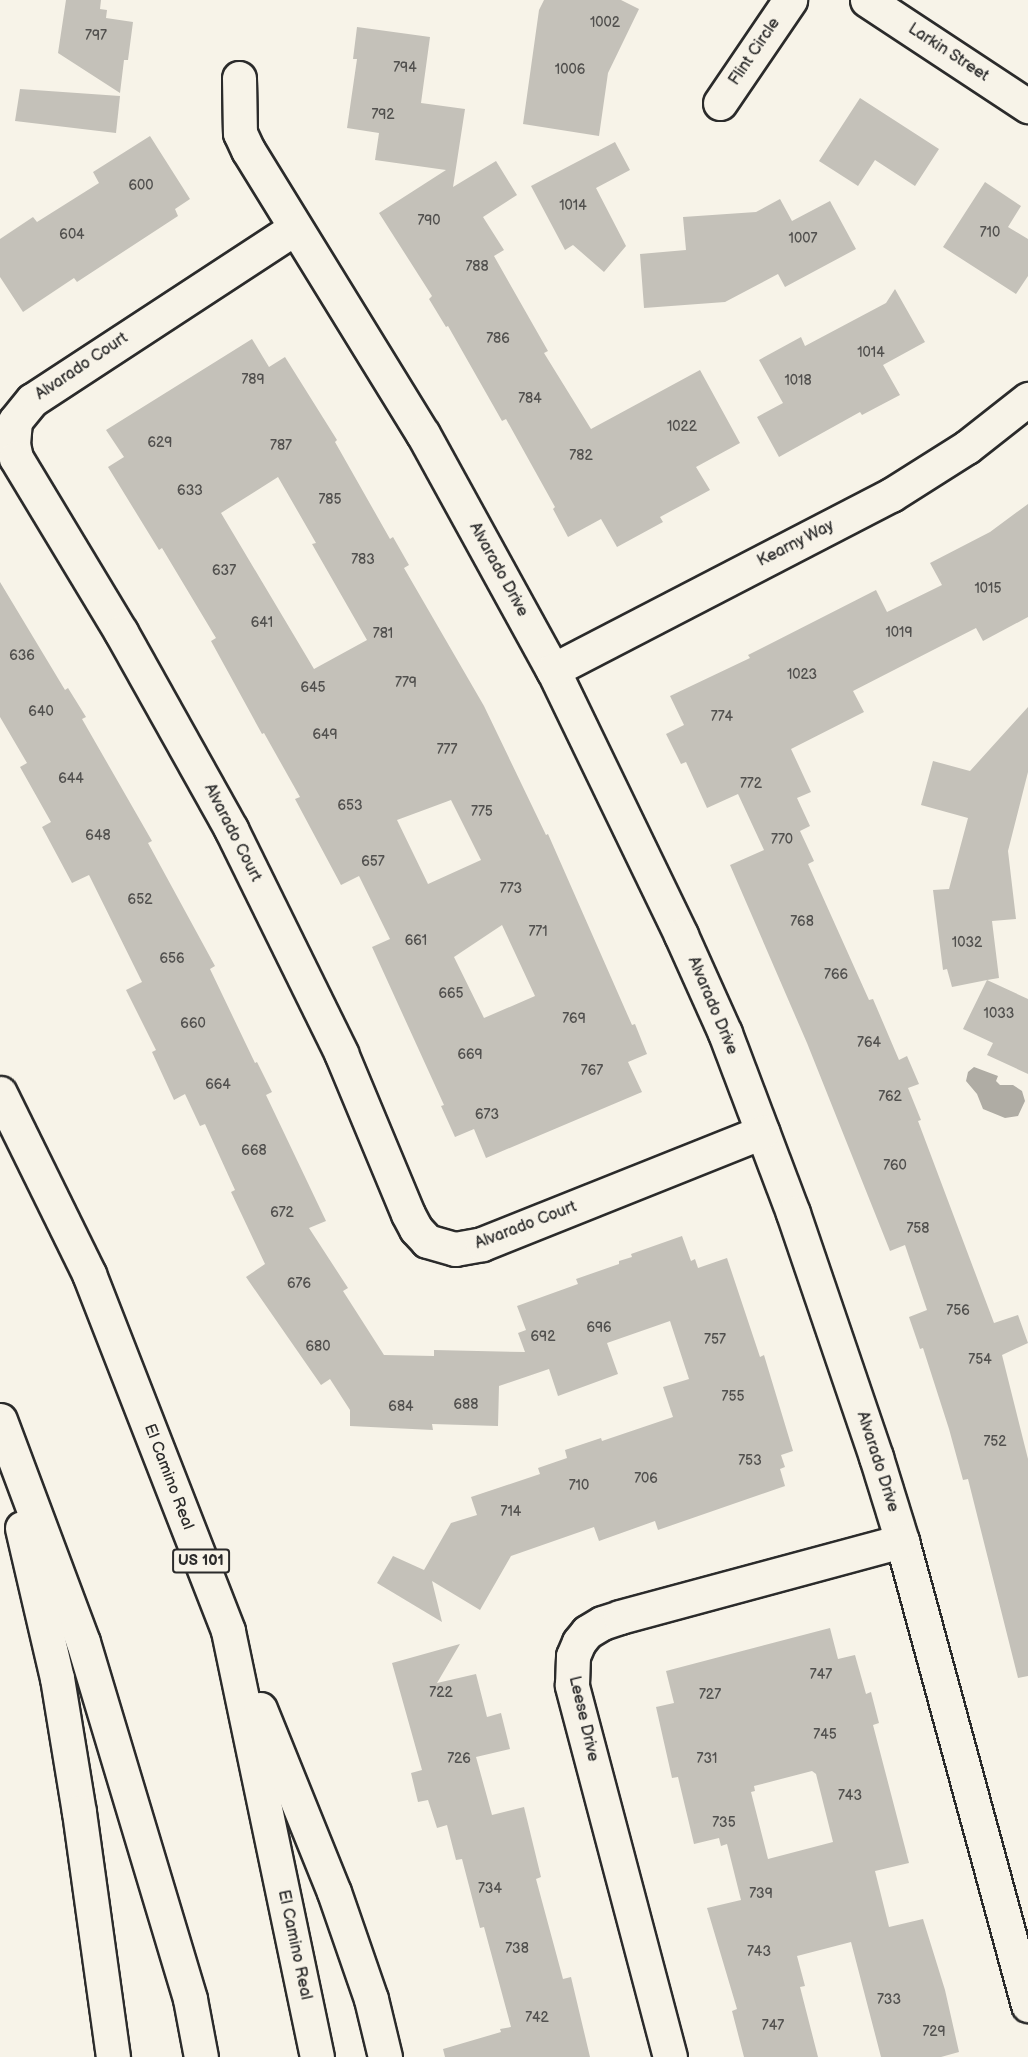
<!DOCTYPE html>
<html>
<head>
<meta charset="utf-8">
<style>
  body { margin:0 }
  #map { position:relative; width:1028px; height:2057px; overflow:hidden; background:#f7f3e8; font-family:"Balsamiq Sans",sans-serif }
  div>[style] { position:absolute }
  .water>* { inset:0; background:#afaca4 }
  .building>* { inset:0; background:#c4c1b9 }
  .roads { filter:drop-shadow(2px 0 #2b2b2b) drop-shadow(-2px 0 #2b2b2b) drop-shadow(0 2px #2b2b2b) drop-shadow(0 -2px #2b2b2b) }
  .minor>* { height:33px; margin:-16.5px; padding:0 16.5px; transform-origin:16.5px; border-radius:16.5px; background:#f7f3e8 }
  .tertiary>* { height:33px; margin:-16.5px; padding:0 16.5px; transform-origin:16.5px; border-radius:16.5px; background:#f7f3e8 }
  .motorway>* { height:33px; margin:-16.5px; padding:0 16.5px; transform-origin:16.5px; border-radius:16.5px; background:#f7f3e8 }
  span { translate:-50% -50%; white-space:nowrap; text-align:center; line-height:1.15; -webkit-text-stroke:4.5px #f7f3e8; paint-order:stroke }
  .number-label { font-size:14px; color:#51504e }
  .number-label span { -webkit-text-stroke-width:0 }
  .shield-label span { padding:2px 4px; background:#f7f3e8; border:2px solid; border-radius:4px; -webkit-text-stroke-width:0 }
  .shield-label { font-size:15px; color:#2b2b2b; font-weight:700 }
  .street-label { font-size:16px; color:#2b2b2b }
</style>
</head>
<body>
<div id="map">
  <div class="water">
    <div style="clip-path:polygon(974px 1067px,998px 1076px,996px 1081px,1000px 1085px,1013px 1085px,1022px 1091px,1025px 1101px,1018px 1116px,1005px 1118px,983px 1109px,977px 1094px,966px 1081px,968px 1072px)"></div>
  </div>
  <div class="building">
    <div style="clip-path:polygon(66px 0,101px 0,100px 9px,107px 10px,106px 18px,133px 22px,128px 60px,124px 60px,120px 93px,58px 53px)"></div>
    <div style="clip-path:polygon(544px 0,621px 0,639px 9px,608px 73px,599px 136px,523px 124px,539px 10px)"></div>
    <div style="clip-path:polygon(357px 27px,430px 37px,421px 103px,465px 109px,453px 187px,496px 161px,517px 195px,483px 217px,504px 250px,494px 256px,548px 351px,544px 353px,591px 429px,700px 370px,740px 443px,696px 467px,710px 490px,660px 517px,663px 522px,617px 547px,601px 519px,568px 537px,553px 509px,555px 507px,506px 419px,502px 421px,448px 326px,446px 327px,429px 299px,432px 296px,379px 213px,446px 170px,375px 160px,379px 133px,347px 128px,357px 59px,353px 59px)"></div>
    <div style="clip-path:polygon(20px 89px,120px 96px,116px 133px,15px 121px)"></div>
    <div style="clip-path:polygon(860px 98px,939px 149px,915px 186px,875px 160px,858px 186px,819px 161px)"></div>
    <div style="clip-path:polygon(150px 136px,190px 199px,175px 209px,178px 216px,77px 282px,74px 278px,23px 312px,0 277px,0 239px,33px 217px,37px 222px,99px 183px,93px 172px)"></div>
    <div style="clip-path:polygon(615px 142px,630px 170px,596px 188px,626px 246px,604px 272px,573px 245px,565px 250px,531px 186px)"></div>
    <div style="clip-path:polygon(985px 182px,1021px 206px,1008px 227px,1028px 239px,1028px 276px,1016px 294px,943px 247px)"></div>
    <div style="clip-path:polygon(780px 199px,792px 221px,830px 201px,856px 249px,785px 287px,778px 274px,725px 302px,644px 308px,640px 254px,686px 250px,683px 217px,756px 212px)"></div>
    <div style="clip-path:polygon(895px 289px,925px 342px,883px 365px,900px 395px,862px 415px,860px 412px,779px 457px,757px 417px,783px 403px,759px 360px,801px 337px,805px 346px,886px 303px)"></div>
    <div style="clip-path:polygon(evenodd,252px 339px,269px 367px,285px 357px,337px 440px,335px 442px,390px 539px,393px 537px,409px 565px,404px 568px,484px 706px,546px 835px,548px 834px,632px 1025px,635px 1024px,647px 1054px,628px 1062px,642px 1092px,486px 1158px,474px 1129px,455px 1137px,441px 1106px,444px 1105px,372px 947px,390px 939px,359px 876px,341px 885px,295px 799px,300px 797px,264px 733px,262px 734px,211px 641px,216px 638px,162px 548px,159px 550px,108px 467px,124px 457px,106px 430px,252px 339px,278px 477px,316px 543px,312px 544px,367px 640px,314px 669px,221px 513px,278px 477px,252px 339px,451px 800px,481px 860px,428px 884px,397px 820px,451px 800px,252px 339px,502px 925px,535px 996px,484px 1018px,454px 957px,502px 925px)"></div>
    <div style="clip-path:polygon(1028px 504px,1028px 617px,983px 641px,976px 628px,853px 691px,864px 712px,791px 749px,811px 792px,797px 798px,810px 826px,800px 831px,814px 861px,808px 864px,869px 1000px,873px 999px,899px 1060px,907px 1056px,919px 1084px,908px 1088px,921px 1120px,918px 1121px,994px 1323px,1018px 1315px,1028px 1343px,1002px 1355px,1028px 1459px,1028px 1676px,1018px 1678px,968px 1479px,963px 1480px,949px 1429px,923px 1348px,920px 1349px,909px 1317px,927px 1310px,905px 1245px,890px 1251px,807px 1043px,730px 865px,764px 850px,738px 794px,707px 808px,686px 762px,681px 764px,666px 734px,684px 725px,670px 696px,750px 658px,748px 655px,876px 590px,887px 612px,942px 585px,930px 563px,990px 532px)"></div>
    <div style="clip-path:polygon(0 582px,65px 690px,68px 688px,86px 717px,82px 719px,152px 841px,148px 843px,215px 966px,210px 969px,255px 1063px,257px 1062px,272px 1092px,266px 1095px,326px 1221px,309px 1228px,348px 1288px,343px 1291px,384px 1355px,434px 1356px,434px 1350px,525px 1352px,518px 1333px,526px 1330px,517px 1306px,578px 1284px,576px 1279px,619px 1264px,619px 1261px,632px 1257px,631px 1254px,682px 1236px,691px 1261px,695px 1259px,698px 1268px,727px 1258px,760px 1357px,764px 1355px,793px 1451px,781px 1455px,785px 1467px,780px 1469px,785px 1486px,658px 1530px,655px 1521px,599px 1541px,594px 1527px,511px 1556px,480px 1610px,432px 1581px,442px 1622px,377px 1583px,393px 1556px,424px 1570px,451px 1523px,477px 1515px,471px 1497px,540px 1474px,538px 1468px,567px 1458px,565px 1450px,601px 1438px,602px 1441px,673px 1417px,663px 1387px,689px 1379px,670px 1321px,607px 1343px,618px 1374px,558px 1396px,549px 1369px,499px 1386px,498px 1426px,432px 1424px,433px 1430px,350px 1426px,350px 1410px,330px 1379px,321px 1385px,246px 1277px,265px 1264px,231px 1192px,235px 1190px,205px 1124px,200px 1126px,185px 1094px,174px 1100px,152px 1052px,156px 1050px,126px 990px,142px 982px,89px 875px,72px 883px,42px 827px,51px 822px,20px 767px,27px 763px,0 717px)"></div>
    <div style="clip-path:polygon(1028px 707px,1028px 772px,1008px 851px,1016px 919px,992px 921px,999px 978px,987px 980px,1028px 999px,1028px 1074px,987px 1055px,993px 1043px,963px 1029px,987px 980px,952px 987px,947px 969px,943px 970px,933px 890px,949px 889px,968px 818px,921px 805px,933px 761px,970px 771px)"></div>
    <div style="clip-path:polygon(evenodd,830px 1628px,838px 1659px,855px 1655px,866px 1694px,871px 1692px,879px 1723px,873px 1725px,909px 1863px,875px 1871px,889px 1927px,923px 1919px,945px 1990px,959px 2052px,941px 2057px,881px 2057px,851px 1942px,797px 1956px,805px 1986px,800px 1987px,818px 2057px,744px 2057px,732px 2011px,737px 2009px,707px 1908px,741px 1900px,727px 1844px,721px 1846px,719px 1838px,694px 1844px,678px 1777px,672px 1778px,656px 1707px,674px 1703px,666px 1671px,830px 1628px,812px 1771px,816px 1774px,833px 1842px,768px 1859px,751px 1792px,755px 1791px,754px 1786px,812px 1771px)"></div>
    <div style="clip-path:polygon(460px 1644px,437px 1683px,476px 1674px,487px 1717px,501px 1713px,510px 1749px,476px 1757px,492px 1815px,524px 1807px,541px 1877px,536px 1879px,563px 1979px,571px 1977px,590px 2057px,445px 2057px,443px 2049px,501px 2032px,500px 2029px,511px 2027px,484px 1927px,480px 1928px,462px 1859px,456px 1860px,447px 1825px,437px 1828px,428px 1800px,418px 1802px,411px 1773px,422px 1770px,392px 1663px)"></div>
  </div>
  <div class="roads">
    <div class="minor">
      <div style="left:239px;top:78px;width:55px;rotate:89deg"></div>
      <div style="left:240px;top:133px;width:19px;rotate:65deg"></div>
      <div style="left:248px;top:150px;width:334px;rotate:58.4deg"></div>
      <div style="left:423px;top:434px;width:269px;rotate:61.2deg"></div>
      <div style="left:553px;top:670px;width:294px;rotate:64.2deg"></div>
      <div style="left:681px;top:935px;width:107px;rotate:65.8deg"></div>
      <div style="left:725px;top:1033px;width:192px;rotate:69.3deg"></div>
      <div style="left:793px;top:1213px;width:258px;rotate:71.2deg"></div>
      <div style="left:876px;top:1457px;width:88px;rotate:72.8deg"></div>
      <div style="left:902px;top:1541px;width:481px;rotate:74.8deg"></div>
      <div style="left:720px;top:103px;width:125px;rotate:-55.8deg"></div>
      <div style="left:295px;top:228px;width:314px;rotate:146.8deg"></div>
      <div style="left:32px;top:400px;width:27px;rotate:129deg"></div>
      <div style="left:15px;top:421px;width:23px;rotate:95deg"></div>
      <div style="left:13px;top:444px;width:14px;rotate:78deg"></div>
      <div style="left:16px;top:458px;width:203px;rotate:58.9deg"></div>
      <div style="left:121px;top:632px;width:226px;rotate:60.8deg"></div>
      <div style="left:231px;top:829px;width:250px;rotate:63.8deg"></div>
      <div style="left:341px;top:1053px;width:174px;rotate:67.4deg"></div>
      <div style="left:408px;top:1214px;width:17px;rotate:62deg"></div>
      <div style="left:416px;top:1229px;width:16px;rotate:47deg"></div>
      <div style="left:427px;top:1241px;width:29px;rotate:16deg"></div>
      <div style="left:455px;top:1249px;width:27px;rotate:-10deg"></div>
      <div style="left:482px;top:1244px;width:302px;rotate:-21.8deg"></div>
      <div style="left:553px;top:670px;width:381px;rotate:-27.4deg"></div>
      <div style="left:891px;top:495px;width:90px;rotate:-32.3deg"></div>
      <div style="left:967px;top:447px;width:78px;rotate:-38.2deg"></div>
      <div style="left:670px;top:2057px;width:385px;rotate:-104.8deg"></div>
      <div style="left:572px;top:1685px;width:29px;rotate:-88deg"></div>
      <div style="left:573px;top:1656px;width:15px;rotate:-67deg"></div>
      <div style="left:579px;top:1642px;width:13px;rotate:-51deg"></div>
      <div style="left:587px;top:1632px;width:17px;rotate:-31deg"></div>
      <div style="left:602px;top:1623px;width:19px;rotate:-18deg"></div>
      <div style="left:620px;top:1617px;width:292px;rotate:-15.1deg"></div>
    </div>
    <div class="tertiary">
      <div style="left:867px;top:0;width:193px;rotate:33.4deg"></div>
    </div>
    <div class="motorway">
      <div style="left:0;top:1093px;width:202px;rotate:63.8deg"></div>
      <div style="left:89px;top:1274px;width:383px;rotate:68.7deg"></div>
      <div style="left:228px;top:1631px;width:435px;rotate:78.2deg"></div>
      <div style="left:0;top:1420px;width:237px;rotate:69.5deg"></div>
      <div style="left:83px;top:1642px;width:373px;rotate:73.3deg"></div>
      <div style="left:190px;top:1999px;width:59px;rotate:79.3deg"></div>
      <div style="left:22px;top:1528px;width:154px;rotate:76.9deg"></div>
      <div style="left:57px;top:1678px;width:136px;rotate:80.7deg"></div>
      <div style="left:79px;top:1812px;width:247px;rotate:82.1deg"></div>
      <div style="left:260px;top:1709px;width:197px;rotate:68deg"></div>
      <div style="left:334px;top:1892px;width:113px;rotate:70.9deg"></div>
      <div style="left:371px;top:1999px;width:60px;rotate:76.4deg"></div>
    </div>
  </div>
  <div class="number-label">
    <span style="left:605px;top:23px">1002</span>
    <span style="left:96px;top:36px">797</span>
    <span style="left:405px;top:68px">794</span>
    <span style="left:570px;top:70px">1006</span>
    <span style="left:383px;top:115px">792</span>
    <span style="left:141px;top:186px">600</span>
    <span style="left:573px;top:206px">1014</span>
    <span style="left:429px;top:221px">790</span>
    <span style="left:990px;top:233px">710</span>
    <span style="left:72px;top:235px">604</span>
    <span style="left:803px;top:239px">1007</span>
    <span style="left:477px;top:267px">788</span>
    <span style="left:498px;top:339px">786</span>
    <span style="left:871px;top:353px">1014</span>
    <span style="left:253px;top:380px">789</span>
    <span style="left:798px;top:381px">1018</span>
    <span style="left:530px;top:399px">784</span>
    <span style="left:682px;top:427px">1022</span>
    <span style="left:160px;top:443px">629</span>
    <span style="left:281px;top:446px">787</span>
    <span style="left:581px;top:456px">782</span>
    <span style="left:190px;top:491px">633</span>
    <span style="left:330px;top:500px">785</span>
    <span style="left:363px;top:560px">783</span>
    <span style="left:224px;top:571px">637</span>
    <span style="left:988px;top:589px">1015</span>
    <span style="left:262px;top:623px">641</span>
    <span style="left:899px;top:633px">1019</span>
    <span style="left:383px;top:634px">781</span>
    <span style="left:22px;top:656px">636</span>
    <span style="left:802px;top:675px">1023</span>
    <span style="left:406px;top:683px">779</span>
    <span style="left:313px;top:688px">645</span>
    <span style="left:41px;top:712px">640</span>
    <span style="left:722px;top:717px">774</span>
    <span style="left:325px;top:735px">649</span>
    <span style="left:447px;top:750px">777</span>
    <span style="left:71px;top:779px">644</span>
    <span style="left:751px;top:784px">772</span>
    <span style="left:350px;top:806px">653</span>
    <span style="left:482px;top:812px">775</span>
    <span style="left:98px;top:836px">648</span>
    <span style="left:782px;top:840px">770</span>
    <span style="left:373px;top:862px">657</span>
    <span style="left:511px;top:889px">773</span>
    <span style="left:140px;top:900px">652</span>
    <span style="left:802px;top:922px">768</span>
    <span style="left:538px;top:932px">771</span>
    <span style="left:416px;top:941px">661</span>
    <span style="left:967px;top:943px">1032</span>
    <span style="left:172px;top:959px">656</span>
    <span style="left:836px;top:975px">766</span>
    <span style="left:451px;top:994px">665</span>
    <span style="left:999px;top:1014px">1033</span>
    <span style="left:574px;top:1019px">769</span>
    <span style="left:193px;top:1024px">660</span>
    <span style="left:869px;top:1043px">764</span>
    <span style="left:470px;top:1055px">669</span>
    <span style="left:592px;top:1071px">767</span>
    <span style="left:218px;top:1085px">664</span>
    <span style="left:890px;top:1097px">762</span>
    <span style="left:487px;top:1115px">673</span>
    <span style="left:254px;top:1151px">668</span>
    <span style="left:895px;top:1166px">760</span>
    <span style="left:282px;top:1213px">672</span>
    <span style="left:918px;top:1229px">758</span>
    <span style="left:299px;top:1284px">676</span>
    <span style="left:958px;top:1311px">756</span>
    <span style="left:599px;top:1328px">696</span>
    <span style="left:543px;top:1337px">692</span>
    <span style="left:715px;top:1340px">757</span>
    <span style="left:318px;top:1347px">680</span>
    <span style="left:980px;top:1360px">754</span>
    <span style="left:733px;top:1397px">755</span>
    <span style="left:466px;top:1405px">688</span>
    <span style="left:401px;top:1407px">684</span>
    <span style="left:995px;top:1442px">752</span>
    <span style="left:750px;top:1461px">753</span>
    <span style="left:646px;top:1479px">706</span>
    <span style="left:579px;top:1486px">710</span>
    <span style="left:511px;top:1512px">714</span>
    <span style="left:821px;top:1675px">747</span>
    <span style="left:441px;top:1693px">722</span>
    <span style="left:710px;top:1695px">727</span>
    <span style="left:825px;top:1735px">745</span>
    <span style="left:459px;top:1759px">726</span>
    <span style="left:707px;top:1759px">731</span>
    <span style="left:850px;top:1796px">743</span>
    <span style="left:724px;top:1823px">735</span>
    <span style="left:490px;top:1889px">734</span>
    <span style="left:761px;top:1894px">739</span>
    <span style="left:517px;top:1949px">738</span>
    <span style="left:759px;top:1952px">743</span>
    <span style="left:889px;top:2000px">733</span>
    <span style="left:537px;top:2018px">742</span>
    <span style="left:773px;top:2026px">747</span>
    <span style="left:934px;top:2032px">729</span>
  </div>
  <div class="shield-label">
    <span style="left:201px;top:1561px">US 101</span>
  </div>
  <div class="street-label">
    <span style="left:755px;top:52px;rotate:-56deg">Flint Circle</span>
    <span style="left:948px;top:53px;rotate:33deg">Larkin Street</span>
    <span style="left:82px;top:367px;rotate:-34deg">Alvarado Court</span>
    <span style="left:796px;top:544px;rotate:-27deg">Kearny Way</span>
    <span style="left:498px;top:570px;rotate:61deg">Alvarado Drive</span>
    <span style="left:232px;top:833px;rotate:63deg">Alvarado Court</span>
    <span style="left:712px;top:1006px;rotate:67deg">Alvarado Drive</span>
    <span style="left:526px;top:1226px;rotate:-21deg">Alvarado Court</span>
    <span style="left:877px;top:1462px;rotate:72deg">Alvarado Drive</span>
    <span style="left:168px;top:1477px;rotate:69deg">El Camino Real</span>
    <span style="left:583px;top:1719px;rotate:77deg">Leese Drive</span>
    <span style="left:294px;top:1945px;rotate:78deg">El Camino Real</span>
  </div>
</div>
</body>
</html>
